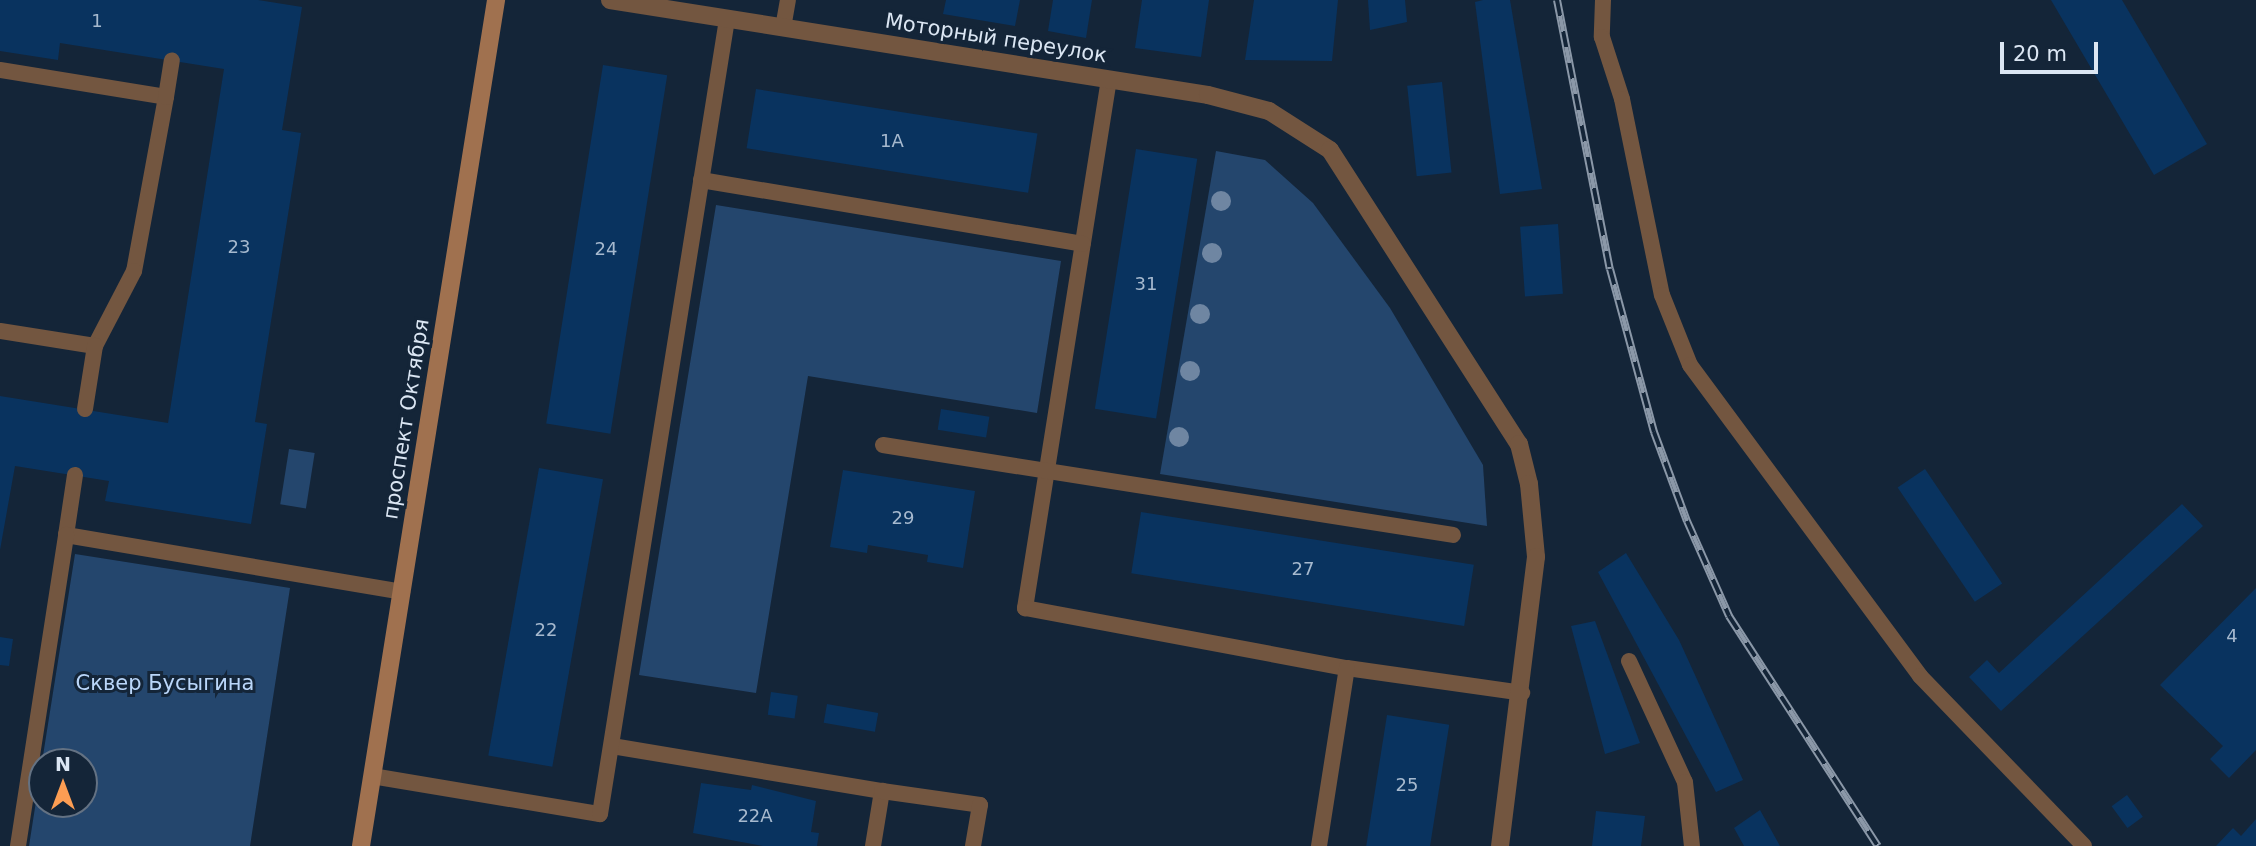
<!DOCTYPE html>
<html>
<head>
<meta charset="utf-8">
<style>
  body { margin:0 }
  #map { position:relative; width:2256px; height:846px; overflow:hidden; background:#142538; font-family:"DejaVu Sans",sans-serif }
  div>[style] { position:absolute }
  .green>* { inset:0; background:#24466d; transform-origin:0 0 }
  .building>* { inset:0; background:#09335f; transform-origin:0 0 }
  .service>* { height:16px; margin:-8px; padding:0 8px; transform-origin:8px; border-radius:8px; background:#735640 }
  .minor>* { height:18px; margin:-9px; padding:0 9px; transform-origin:9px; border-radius:9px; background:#735640 }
  .secondary>* { height:18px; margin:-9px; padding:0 9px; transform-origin:9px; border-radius:9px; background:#a0714f }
  .rail>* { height:8px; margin-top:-4px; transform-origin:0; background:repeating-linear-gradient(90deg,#142538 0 16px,#8b98a8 0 32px); box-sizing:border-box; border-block:2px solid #8b98a8 }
  .trees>* { width:20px; height:20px; margin:-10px; border-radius:50%; background:#6f86a2 }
  span { translate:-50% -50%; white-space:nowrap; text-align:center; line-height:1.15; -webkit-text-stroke:6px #142538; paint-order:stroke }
  .number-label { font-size:18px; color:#a6b9ce }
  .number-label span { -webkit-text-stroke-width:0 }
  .street-label { font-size:21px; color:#dbe6f3 }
  .park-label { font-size:21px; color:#bad6f9 }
  .north { position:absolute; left:28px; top:748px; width:70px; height:70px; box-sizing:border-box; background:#142538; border:2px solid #647283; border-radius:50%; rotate:0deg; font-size:19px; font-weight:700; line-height:28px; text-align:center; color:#dbe6f3 }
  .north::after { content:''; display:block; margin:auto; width:24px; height:32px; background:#fc9d53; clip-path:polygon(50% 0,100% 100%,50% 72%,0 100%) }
  .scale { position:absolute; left:2000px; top:42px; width:98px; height:32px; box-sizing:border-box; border:4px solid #dbe6f3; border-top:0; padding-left:9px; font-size:21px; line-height:24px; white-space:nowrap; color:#dbe6f3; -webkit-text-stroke:5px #142538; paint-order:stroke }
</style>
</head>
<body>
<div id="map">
  <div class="green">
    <div style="clip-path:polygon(1216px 151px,1265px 160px,1313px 203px,1390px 308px,1483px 465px,1487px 526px,1160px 474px)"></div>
    <div style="clip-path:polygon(716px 205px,1061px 261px,1037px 413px,808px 376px,756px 693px,639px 675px)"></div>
    <div style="left:289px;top:449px;width:26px;height:56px;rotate:9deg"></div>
    <div style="clip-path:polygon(75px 554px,290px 588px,250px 846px,29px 846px,42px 763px,42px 804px,84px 804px,84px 762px,42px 762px)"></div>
  </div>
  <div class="building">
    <div style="clip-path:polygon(0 0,258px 0,302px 7px,282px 130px,301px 133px,255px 422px,267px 424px,251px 524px,105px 501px,109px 481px,15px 466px,0 550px,0 396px,168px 423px,224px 69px,60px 43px,58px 60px,0 51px)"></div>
    <div style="clip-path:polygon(946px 0,1020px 0,1015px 26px,943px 14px)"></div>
    <div style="clip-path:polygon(1053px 0,1092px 0,1086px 38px,1048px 31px)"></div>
    <div style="clip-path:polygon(1142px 0,1209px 0,1201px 57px,1135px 48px)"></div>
    <div style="clip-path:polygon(1254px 0,1338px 0,1332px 61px,1245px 60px)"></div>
    <div style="clip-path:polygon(1368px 0,1405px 0,1407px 22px,1370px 30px)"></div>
    <div style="clip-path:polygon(1483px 0,1510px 0,1542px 189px,1500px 194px,1475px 2px)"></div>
    <div style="clip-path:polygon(2051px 0,2122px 0,2207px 144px,2154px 175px)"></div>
    <div style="left:603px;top:65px;width:65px;height:363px;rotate:9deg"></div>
    <div style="left:1442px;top:82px;width:91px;height:35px;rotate:84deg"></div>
    <div style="left:756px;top:89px;width:285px;height:60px;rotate:9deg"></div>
    <div style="left:1136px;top:149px;width:62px;height:263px;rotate:9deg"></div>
    <div style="left:1558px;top:224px;width:70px;height:38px;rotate:86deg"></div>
    <div style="left:941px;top:409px;width:49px;height:21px;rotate:9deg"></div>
    <div style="left:539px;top:468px;width:65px;height:292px;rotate:10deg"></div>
    <div style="left:1925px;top:469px;width:138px;height:33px;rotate:56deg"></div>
    <div style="clip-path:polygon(843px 470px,975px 491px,963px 568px,927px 562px,928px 555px,868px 545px,867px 553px,830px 547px)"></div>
    <div style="clip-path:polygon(2182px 504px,2203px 526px,2001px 711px,1969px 677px,1987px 660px,1999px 673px)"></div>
    <div style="left:1141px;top:512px;width:337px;height:62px;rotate:9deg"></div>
    <div style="clip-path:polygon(1626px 553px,1679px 640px,1743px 780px,1716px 792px,1598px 572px)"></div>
    <div style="clip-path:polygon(2256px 588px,2256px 750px,2229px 778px,2210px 759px,2223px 746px,2160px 685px)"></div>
    <div style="clip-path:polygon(1595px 621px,1640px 743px,1605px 754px,1571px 626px)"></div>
    <div style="clip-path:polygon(0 637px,13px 639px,9px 666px,0 665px)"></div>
    <div style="left:771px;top:692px;width:27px;height:23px;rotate:8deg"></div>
    <div style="left:827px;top:704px;width:52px;height:19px;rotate:10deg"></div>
    <div style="left:1387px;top:715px;width:63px;height:133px;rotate:9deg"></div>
    <div style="clip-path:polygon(701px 783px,751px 790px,752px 785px,816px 801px,811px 832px,819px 833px,817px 846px,763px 846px,693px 833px)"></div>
    <div style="left:2127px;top:795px;width:27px;height:19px;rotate:54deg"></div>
    <div style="clip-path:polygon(1760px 810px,1780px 846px,1744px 846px,1734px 828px)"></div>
    <div style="clip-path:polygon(1596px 811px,1645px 816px,1641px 846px,1592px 846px)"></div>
    <div style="clip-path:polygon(2256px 819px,2256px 846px,2216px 846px,2233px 828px,2241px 836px)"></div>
  </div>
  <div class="service">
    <div style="left:1603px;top:0;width:37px;rotate:92deg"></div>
    <div style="left:1602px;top:37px;width:65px;rotate:72.1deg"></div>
    <div style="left:1622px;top:99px;width:200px;rotate:78.5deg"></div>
    <div style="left:1662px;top:295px;width:75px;rotate:68.2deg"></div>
    <div style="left:1690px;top:365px;width:387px;rotate:53.5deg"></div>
    <div style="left:1920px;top:676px;width:236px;rotate:46deg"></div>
    <div style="left:783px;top:28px;width:28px;rotate:-80deg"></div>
    <div style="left:0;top:70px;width:168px;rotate:9.2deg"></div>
    <div style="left:166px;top:97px;width:177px;rotate:100.4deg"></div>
    <div style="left:134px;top:271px;width:85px;rotate:117.5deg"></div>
    <div style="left:95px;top:346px;width:96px;rotate:-171deg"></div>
    <div style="left:1109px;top:79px;width:536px;rotate:99.02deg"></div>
    <div style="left:1025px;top:608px;width:328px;rotate:10.6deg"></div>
    <div style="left:1347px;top:668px;width:177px;rotate:8.1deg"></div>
    <div style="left:166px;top:97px;width:37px;rotate:-81deg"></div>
    <div style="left:701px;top:180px;width:387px;rotate:9.5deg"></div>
    <div style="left:85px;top:409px;width:64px;rotate:-81deg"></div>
    <div style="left:883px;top:445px;width:577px;rotate:8.97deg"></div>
    <div style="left:75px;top:475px;width:61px;rotate:98.5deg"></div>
    <div style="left:66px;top:535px;width:341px;rotate:9.6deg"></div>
    <div style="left:1629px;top:661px;width:133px;rotate:65.2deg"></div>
    <div style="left:1685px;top:782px;width:64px;rotate:83.8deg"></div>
    <div style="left:612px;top:746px;width:274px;rotate:9.5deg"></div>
    <div style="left:372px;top:776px;width:231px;rotate:9.5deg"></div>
    <div style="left:600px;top:814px;width:805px;rotate:-80.92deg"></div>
    <div style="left:18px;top:846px;width:315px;rotate:-81.2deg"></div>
    <div style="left:873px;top:846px;width:56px;rotate:-80.7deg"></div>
    <div style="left:882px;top:791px;width:99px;rotate:8.1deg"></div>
    <div style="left:980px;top:805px;width:42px;rotate:99.7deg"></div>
    <div style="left:1319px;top:846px;width:180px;rotate:-81.1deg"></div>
  </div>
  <div class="minor">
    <div style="left:610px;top:0;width:605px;rotate:9.03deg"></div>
    <div style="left:1208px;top:95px;width:63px;rotate:14.7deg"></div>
    <div style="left:1269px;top:111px;width:72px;rotate:32.6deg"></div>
    <div style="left:1330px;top:150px;width:350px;rotate:57.3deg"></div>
    <div style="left:1519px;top:444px;width:41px;rotate:76deg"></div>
    <div style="left:1529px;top:484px;width:73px;rotate:84.5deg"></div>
    <div style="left:1536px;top:557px;width:291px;rotate:97.1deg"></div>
  </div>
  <div class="secondary">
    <div style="left:361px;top:846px;width:857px;rotate:-80.93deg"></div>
  </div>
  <div class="rail">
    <div style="left:1557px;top:0;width:274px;rotate:78.9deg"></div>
    <div style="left:1610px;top:269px;width:169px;rotate:74.9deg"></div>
    <div style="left:1654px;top:432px;width:95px;rotate:69.7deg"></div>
    <div style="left:1687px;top:521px;width:104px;rotate:66.1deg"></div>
    <div style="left:1729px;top:616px;width:274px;rotate:57.1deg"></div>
  </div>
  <div class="trees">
    <div style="left:1221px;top:201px"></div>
    <div style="left:1212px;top:253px"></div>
    <div style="left:1200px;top:314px"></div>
    <div style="left:1190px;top:371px"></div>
    <div style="left:1179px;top:437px"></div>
  </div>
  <div class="number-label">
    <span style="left:97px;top:21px">1</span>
    <span style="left:892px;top:141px">1А</span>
    <span style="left:239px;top:247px">23</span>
    <span style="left:606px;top:249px">24</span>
    <span style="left:1146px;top:284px">31</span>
    <span style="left:903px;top:518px">29</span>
    <span style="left:1303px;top:569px">27</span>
    <span style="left:546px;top:630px">22</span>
    <span style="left:2232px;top:636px">4</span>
    <span style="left:1407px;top:785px">25</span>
    <span style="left:755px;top:816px">22А</span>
  </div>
  <div class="street-label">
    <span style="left:996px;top:38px;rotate:9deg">Моторный переулок</span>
    <span style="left:406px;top:419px;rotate:-81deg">проспект Октября</span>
  </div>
  <div class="park-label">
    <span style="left:165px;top:683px">Сквер Бусыгина</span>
  </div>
  <div class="north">N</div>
  <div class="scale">20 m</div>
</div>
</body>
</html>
